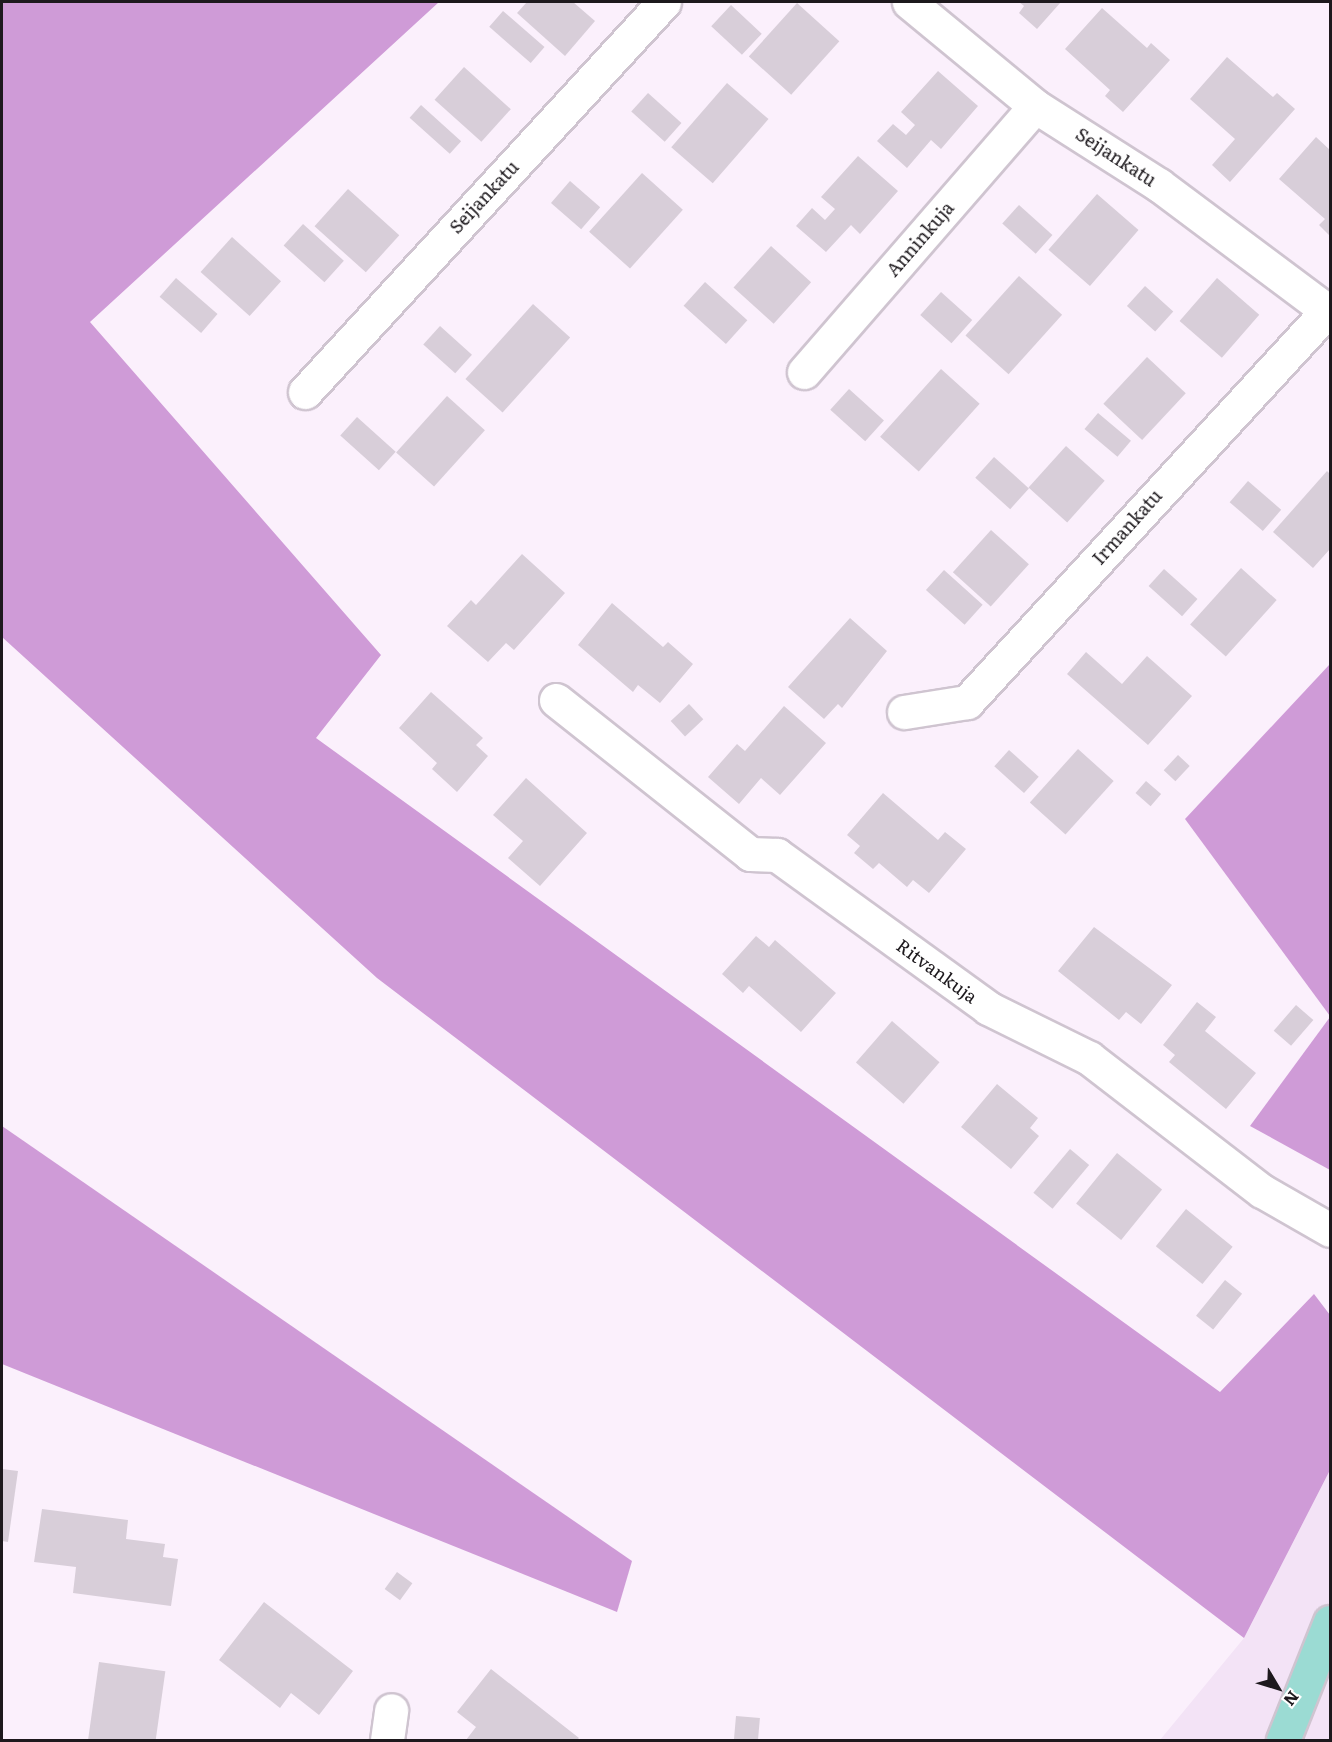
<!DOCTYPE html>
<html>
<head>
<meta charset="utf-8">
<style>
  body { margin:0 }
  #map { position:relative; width:1332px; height:1742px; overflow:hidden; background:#fbf0fc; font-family:Literata,serif }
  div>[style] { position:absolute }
  .built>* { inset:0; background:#f3e3f6 }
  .forest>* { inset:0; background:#cf9bd7 }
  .building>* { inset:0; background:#d8ced9; transform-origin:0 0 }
  .roads { filter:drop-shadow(2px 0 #cfc4d0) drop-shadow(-2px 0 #cfc4d0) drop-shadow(0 2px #cfc4d0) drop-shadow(0 -2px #cfc4d0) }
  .minor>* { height:33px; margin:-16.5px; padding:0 16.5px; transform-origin:16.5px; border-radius:16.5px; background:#fff }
  .major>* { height:33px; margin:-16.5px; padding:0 16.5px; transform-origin:16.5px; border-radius:16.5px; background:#9bdbd3 }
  span { translate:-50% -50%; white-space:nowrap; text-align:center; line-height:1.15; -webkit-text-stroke:5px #fff; paint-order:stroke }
  .street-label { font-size:18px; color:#1d191d }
  .frame { position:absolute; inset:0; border:3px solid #1d191d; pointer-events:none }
  .north { position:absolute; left:1248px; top:1658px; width:60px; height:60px; -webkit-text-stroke:4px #fff; paint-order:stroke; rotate:128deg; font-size:16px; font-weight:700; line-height:24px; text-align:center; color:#1d191d }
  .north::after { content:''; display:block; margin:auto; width:21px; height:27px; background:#1d191d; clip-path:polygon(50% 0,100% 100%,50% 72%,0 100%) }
</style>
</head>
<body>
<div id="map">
  <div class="built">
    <div style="clip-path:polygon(1330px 1470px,1330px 1740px,1160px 1740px,1244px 1638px)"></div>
  </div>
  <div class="forest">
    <div style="clip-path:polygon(2px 2px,439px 2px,90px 322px,381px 655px,316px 738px,1220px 1392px,1314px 1294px,1330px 1315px,1330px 1470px,1244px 1638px,377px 978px,2px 637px)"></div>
    <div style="clip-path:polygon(1330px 664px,1330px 1016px,1185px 819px)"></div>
    <div style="clip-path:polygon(1330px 1017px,1330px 1170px,1250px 1126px)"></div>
    <div style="clip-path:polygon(2px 1126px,632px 1561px,617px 1612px,2px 1364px)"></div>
  </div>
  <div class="building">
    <div style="clip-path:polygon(527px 2px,573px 2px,595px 21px,565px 56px,517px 13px)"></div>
    <div style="clip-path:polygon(1019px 2px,1061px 2px,1037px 29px,1019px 13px,1024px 6px)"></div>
    <div style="left:797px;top:3px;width:57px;height:72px;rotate:42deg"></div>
    <div style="left:731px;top:5px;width:42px;height:29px;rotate:43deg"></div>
    <div style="clip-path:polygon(1102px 8px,1147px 48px,1151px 43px,1170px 60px,1123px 112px,1105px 96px,1110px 90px,1065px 49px)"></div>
    <div style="left:503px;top:11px;width:55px;height:21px;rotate:41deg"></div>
    <div style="clip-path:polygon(1227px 57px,1273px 97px,1277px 93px,1295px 109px,1230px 182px,1212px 165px,1235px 139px,1190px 99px)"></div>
    <div style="left:464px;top:67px;width:63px;height:44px;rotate:42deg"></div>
    <div style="clip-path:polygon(938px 71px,978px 106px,941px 149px,931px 140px,907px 168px,877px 141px,893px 124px,906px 135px,915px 125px,901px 112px)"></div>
    <div style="left:727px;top:83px;width:55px;height:85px;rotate:41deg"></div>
    <div style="left:648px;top:93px;width:45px;height:25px;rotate:42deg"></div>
    <div style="left:421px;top:105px;width:54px;height:17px;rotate:42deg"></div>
    <div style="clip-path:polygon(1316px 137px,1330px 150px,1330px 236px,1319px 225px,1325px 219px,1279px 179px)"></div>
    <div style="clip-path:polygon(858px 156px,898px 191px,860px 234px,851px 225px,826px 252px,796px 226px,812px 208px,825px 220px,835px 209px,821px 197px)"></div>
    <div style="left:642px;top:173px;width:55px;height:79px;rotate:42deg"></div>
    <div style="left:570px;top:181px;width:40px;height:29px;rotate:41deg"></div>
    <div style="left:348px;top:189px;width:69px;height:50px;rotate:42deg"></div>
    <div style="left:1097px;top:194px;width:55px;height:74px;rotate:41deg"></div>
    <div style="left:1019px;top:205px;width:45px;height:25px;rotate:42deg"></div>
    <div style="left:303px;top:224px;width:55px;height:29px;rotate:42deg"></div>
    <div style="left:232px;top:237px;width:66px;height:47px;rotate:42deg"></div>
    <div style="left:771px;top:246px;width:54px;height:56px;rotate:42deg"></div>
    <div style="left:1019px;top:276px;width:58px;height:80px;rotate:42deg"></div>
    <div style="left:176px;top:278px;width:55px;height:25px;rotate:41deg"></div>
    <div style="left:1217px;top:278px;width:56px;height:57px;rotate:41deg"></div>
    <div style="left:705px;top:282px;width:57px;height:32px;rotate:42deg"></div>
    <div style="left:1145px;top:286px;width:38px;height:27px;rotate:42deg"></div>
    <div style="left:941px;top:292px;width:42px;height:31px;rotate:42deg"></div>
    <div style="left:533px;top:304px;width:50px;height:101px;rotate:42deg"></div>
    <div style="left:440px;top:326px;width:43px;height:25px;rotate:42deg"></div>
    <div style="left:1147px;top:357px;width:53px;height:64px;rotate:43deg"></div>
    <div style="left:941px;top:369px;width:52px;height:91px;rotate:42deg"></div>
    <div style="left:849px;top:389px;width:47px;height:28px;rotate:42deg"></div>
    <div style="left:447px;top:396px;width:51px;height:76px;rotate:42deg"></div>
    <div style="left:1098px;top:413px;width:43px;height:21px;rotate:40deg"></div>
    <div style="left:357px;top:417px;width:52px;height:25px;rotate:42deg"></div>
    <div style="left:1066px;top:446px;width:52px;height:56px;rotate:42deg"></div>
    <div style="left:994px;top:457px;width:47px;height:28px;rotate:42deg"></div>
    <div style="clip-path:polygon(1327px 471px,1330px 474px,1330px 549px,1313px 568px,1273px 532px)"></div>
    <div style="left:1248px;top:481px;width:44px;height:28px;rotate:41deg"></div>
    <div style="left:991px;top:530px;width:51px;height:57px;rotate:42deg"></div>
    <div style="clip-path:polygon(522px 554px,565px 593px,514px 650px,506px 643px,488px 662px,447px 626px,471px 600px,476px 605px)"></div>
    <div style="left:1241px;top:568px;width:48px;height:76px;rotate:42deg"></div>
    <div style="left:1164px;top:569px;width:45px;height:23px;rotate:42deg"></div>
    <div style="left:944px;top:570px;width:52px;height:27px;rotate:42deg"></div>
    <div style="clip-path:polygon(612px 603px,663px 647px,668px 642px,693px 664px,660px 703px,638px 685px,633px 692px,578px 645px)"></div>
    <div style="clip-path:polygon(850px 618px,887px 651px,842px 708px,838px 704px,824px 719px,788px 687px)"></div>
    <div style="clip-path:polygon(1086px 652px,1122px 684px,1147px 656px,1192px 696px,1148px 745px,1067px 674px)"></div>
    <div style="clip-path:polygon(431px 692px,483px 738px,476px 745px,488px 756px,457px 792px,432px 769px,437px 763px,399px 728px)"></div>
    <div style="left:689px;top:704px;width:21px;height:25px;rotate:47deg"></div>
    <div style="clip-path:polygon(784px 706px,826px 743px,780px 795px,761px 778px,739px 804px,708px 777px,737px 744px,745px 751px)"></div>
    <div style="left:1078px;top:749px;width:48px;height:72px;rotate:42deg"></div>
    <div style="left:1009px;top:750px;width:40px;height:22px;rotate:42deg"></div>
    <div style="left:1178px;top:755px;width:16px;height:21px;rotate:43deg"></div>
    <div style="clip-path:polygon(526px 778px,587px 833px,540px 886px,508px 858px,523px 841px,493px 815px)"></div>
    <div style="left:1146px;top:781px;width:20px;height:16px;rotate:41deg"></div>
    <div style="clip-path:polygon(883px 793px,938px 840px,945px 832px,966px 849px,929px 893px,913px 880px,907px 887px,879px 863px,873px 869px,854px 853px,860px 846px,847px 835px)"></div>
    <div style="clip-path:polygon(1094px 927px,1172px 985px,1141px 1024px,1126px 1012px,1119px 1020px,1058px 971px)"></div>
    <div style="clip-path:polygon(756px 936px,769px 947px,775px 940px,836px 993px,801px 1032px,749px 986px,743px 993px,722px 974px)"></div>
    <div style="clip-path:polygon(1197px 1002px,1216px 1017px,1205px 1031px,1256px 1073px,1226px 1109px,1169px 1062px,1175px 1055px,1163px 1045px)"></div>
    <div style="left:1296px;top:1005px;width:23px;height:34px;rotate:41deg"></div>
    <div style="left:892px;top:1021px;width:63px;height:55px;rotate:41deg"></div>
    <div style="clip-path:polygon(997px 1084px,1038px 1118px,1030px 1128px,1039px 1136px,1011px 1169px,961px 1127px)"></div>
    <div style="left:1070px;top:1149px;width:25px;height:57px;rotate:40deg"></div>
    <div style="left:1117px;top:1153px;width:58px;height:65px;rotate:39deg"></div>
    <div style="left:1186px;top:1209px;width:60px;height:48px;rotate:39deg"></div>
    <div style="left:1225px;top:1280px;width:22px;height:46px;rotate:39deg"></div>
    <div style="clip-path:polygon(2px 1469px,18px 1471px,8px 1542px,2px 1541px)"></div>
    <div style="clip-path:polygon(42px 1509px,128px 1520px,126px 1539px,165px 1544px,163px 1557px,178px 1559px,171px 1606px,73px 1593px,76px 1567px,34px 1562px)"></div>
    <div style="left:397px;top:1572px;width:19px;height:21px;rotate:36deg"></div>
    <div style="clip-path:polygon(264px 1602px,353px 1671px,319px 1715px,291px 1693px,280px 1708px,219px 1660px)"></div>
    <div style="left:99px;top:1662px;width:67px;height:79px;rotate:8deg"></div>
    <div style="clip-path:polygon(491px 1669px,579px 1738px,577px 1740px,466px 1740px,476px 1727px,457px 1712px)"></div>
    <div style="left:736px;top:1716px;width:24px;height:24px;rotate:5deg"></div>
  </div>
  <div class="roads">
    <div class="minor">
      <div style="left:909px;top:2px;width:163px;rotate:39.5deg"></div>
      <div style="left:1035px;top:106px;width:147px;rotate:32.5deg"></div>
      <div style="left:1159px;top:185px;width:209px;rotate:36.8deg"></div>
      <div style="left:804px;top:372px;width:352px;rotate:-49deg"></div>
      <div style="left:305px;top:392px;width:530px;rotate:-47.37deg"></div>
      <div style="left:556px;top:700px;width:248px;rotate:38.4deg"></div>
      <div style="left:750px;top:854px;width:27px;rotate:2deg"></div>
      <div style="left:777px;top:855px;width:261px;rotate:35.9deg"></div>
      <div style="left:988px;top:1008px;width:113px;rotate:26.3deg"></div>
      <div style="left:1089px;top:1058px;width:218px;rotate:37.6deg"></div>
      <div style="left:1262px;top:1191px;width:78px;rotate:29.8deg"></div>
      <div style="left:904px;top:712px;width:64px;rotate:-9deg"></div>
      <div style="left:967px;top:702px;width:536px;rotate:-47.35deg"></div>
      <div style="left:387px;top:1740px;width:30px;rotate:-82deg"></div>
    </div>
    <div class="major">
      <div style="left:1283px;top:1740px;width:127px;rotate:-68.3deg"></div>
    </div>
  </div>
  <div class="street-label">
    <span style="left:1116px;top:157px;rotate:33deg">Seijankatu</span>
    <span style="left:484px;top:197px;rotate:-47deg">Seijankatu</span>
    <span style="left:920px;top:239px;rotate:-49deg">Anninkuja</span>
    <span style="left:1127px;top:527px;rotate:-48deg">Irmankatu</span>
    <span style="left:937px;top:971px;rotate:36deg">Ritvankuja</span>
  </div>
  <div class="frame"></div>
  <div class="north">N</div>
</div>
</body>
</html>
